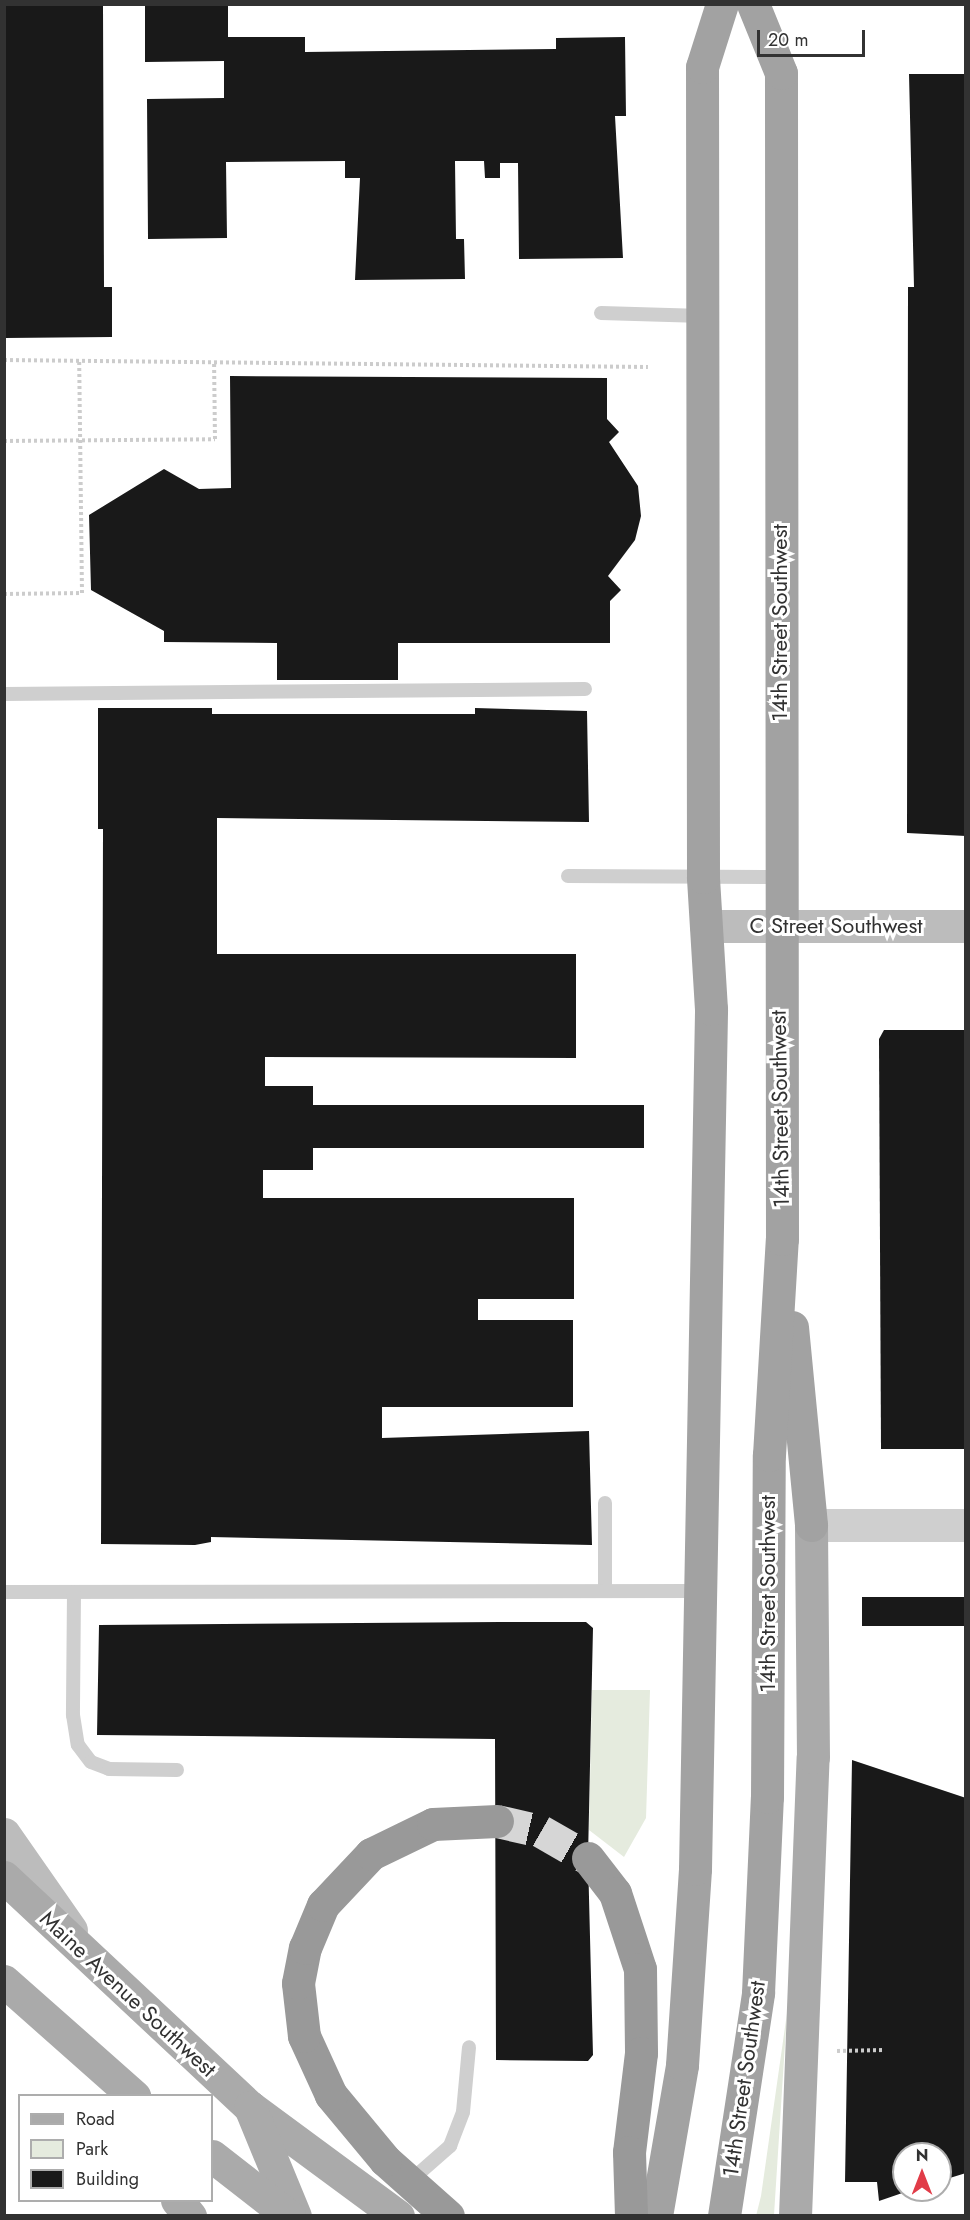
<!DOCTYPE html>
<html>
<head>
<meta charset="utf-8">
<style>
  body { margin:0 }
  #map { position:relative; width:970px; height:2220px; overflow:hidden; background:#fff; font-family:Jost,sans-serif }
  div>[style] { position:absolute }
  .green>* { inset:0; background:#e5ebde }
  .building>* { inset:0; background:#191919; transform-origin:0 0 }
  .motorway-tunnel>* { height:33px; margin-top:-16.5px; transform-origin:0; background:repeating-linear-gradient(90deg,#d6d6d6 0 33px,transparent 0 49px) }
  .path>* { height:4px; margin-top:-2px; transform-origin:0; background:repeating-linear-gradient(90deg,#ccc 0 3px,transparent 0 6px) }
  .service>* { height:14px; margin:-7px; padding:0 7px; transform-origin:7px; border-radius:7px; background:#cfcfcf }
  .tertiary>* { height:33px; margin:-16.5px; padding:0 16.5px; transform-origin:16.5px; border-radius:16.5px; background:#cfcfcf }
  .secondary>* { height:33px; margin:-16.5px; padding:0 16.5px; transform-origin:16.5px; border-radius:16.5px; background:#bcbcbc }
  .primary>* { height:33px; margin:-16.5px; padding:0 16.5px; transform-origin:16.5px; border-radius:16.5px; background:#aaa }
  .trunk>* { height:33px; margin:-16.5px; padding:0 16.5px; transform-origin:16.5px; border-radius:16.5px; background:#a2a2a2 }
  .motorway>* { height:33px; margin:-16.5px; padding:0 16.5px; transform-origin:16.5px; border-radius:16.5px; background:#999 }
  span { translate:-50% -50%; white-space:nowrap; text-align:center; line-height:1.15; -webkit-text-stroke:6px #fff; paint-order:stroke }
  .street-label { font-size:22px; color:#323232 }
  .frame { position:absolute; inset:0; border:6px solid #323232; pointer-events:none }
  .legend { position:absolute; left:18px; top:2094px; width:195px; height:108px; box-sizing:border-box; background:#fff; border:2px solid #adadad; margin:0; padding:8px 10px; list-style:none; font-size:18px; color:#323232 }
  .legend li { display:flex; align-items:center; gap:12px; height:30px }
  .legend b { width:30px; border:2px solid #adadad }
  .north { position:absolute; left:892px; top:2142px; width:60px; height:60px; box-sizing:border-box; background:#fff; border:2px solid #adadad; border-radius:50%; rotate:0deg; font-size:16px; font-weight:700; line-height:24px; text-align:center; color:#323232 }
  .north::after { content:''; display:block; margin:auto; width:21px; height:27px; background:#e13c48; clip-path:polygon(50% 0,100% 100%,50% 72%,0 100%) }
  .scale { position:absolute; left:757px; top:30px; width:108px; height:27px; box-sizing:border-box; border:3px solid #323232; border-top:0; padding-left:8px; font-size:18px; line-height:21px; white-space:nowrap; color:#323232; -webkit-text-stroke:4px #fff; paint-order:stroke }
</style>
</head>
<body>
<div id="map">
  <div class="green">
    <div style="clip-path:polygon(592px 1690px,650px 1690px,646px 1818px,624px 1857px,589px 1830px)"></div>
    <div style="clip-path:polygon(787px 2013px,774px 2215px,756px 2216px,761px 2196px)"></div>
  </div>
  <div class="building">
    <div style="clip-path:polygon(4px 4px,103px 4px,104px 287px,112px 287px,112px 337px,5px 338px)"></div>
    <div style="clip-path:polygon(145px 4px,228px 4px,228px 37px,305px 37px,305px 52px,556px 49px,556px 38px,625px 37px,626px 116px,615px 116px,623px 258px,519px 259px,518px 163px,500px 163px,500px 178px,485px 178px,484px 161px,455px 161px,456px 239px,464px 239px,465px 279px,355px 280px,360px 178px,345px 178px,345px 161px,226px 162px,227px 238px,148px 239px,147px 99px,224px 98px,224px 61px,145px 62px)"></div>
    <div style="clip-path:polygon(909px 74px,966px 74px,966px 836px,907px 833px,908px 287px,914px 287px)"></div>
    <div style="clip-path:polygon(230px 376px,607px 378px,607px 419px,619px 432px,609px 442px,638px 486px,641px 516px,635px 540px,608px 576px,621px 590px,610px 601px,610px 643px,398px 643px,398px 680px,277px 680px,277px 643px,164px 642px,164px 631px,91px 590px,89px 515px,164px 469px,199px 489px,231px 488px)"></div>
    <div style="clip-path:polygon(98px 708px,212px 708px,212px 714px,475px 714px,475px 708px,587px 711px,589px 822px,217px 818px,217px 954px,576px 954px,576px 1058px,265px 1057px,265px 1086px,313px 1086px,313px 1105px,644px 1105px,644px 1148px,313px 1148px,313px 1170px,263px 1170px,263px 1198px,574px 1198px,574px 1299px,478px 1299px,478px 1320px,573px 1320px,573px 1407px,382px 1407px,382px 1438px,589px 1431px,592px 1545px,211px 1537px,211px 1542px,195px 1545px,101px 1544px,103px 829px,98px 829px)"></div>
    <div style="clip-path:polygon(884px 1030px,966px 1030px,966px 1449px,881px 1449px,879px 1039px)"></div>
    <div style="left:862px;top:1597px;width:104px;height:29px"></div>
    <div style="clip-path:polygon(500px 1622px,586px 1622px,593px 1628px,588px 1858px,593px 2055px,588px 2061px,496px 2060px,495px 1739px,97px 1735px,99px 1625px)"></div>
    <div style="clip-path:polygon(852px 1760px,966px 1798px,966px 2173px,940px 2181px,940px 2154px,904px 2154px,904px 2190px,911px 2190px,879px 2201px,877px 2182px,845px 2182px)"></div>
  </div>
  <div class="motorway-tunnel">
    <div style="left:497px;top:1821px;width:45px;rotate:12.8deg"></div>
    <div style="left:541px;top:1831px;width:54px;rotate:29.9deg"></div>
  </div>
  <div class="path">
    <div style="left:4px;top:360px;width:644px;rotate:0.62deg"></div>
    <div style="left:4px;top:441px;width:211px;rotate:-0.5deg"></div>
    <div style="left:215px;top:439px;width:77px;rotate:-90.7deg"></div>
    <div style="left:4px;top:594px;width:78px;rotate:-0.7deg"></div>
    <div style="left:82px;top:593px;width:232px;rotate:-90.7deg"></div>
    <div style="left:837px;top:2051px;width:47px;rotate:-1.2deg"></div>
  </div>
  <div class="service">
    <div style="left:601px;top:313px;width:102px;rotate:1.7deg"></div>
    <div style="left:4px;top:694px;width:581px;rotate:-0.49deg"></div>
    <div style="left:568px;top:876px;width:211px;rotate:0.3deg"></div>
    <div style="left:605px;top:1503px;width:88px;rotate:90deg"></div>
    <div style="left:4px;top:1592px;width:697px;rotate:-0.08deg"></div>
    <div style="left:74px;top:1592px;width:123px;rotate:90.5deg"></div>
    <div style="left:73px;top:1715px;width:30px;rotate:81deg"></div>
    <div style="left:78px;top:1745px;width:21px;rotate:53deg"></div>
    <div style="left:91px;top:1762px;width:19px;rotate:21deg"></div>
    <div style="left:109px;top:1769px;width:68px;rotate:0.8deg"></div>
    <div style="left:409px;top:2182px;width:55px;rotate:-41.3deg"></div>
    <div style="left:450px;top:2146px;width:36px;rotate:-69deg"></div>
    <div style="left:463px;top:2112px;width:65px;rotate:-84.7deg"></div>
  </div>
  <div class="tertiary">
    <div style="left:811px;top:1525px;width:155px"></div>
  </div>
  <div class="secondary">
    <div style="left:706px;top:926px;width:260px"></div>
    <div style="left:4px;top:1834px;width:117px;rotate:55.1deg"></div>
  </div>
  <div class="primary">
    <div style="left:4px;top:1877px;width:337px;rotate:43.1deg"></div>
    <div style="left:250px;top:2107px;width:184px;rotate:36.4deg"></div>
    <div style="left:4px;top:1981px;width:174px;rotate:41.5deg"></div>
    <div style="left:250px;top:2107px;width:118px;rotate:67.6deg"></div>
    <div style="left:212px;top:2156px;width:98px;rotate:37.9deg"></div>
    <div style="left:177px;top:2200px;width:21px;rotate:51deg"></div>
    <div style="left:795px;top:2216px;width:459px;rotate:-87.8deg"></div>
    <div style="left:813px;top:1757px;width:232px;rotate:-90.5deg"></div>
  </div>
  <div class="trunk">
    <div style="left:792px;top:1327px;width:199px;rotate:84.5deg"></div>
    <div style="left:656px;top:2216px;width:153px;rotate:-80.2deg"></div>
    <div style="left:682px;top:2065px;width:196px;rotate:-86.2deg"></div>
    <div style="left:695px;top:1869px;width:860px;rotate:-88.93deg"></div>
    <div style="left:711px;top:1009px;width:132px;rotate:-93.5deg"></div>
    <div style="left:703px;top:877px;width:810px;rotate:-90.07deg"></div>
    <div style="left:702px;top:67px;width:66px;rotate:-72.4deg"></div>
    <div style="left:724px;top:2216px;width:226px;rotate:-81.3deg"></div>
    <div style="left:758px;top:1993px;width:196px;rotate:-87.4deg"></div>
    <div style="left:767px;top:1797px;width:342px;rotate:-89.7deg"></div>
    <div style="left:769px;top:1455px;width:216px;rotate:-86.6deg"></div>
    <div style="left:782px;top:1239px;width:1166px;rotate:-90.05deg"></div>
    <div style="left:781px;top:73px;width:74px;rotate:-112.1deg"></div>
  </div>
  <div class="motorway">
    <div style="left:588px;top:1858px;width:44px;rotate:52.4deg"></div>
    <div style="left:615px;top:1893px;width:80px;rotate:71.8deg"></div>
    <div style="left:640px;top:1969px;width:84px;rotate:89.3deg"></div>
    <div style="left:641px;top:2053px;width:100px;rotate:96.9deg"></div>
    <div style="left:629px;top:2152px;width:64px;rotate:88.2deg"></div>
    <div style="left:448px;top:2216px;width:84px;rotate:-138.4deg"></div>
    <div style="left:385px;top:2160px;width:85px;rotate:-129.7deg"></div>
    <div style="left:331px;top:2095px;width:65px;rotate:-114.6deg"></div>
    <div style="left:304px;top:2036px;width:53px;rotate:-96.5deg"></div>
    <div style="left:298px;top:1983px;width:36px;rotate:-79deg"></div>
    <div style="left:305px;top:1948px;width:47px;rotate:-67.3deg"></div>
    <div style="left:323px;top:1905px;width:70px;rotate:-46.7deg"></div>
    <div style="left:371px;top:1854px;width:69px;rotate:-25.8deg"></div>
    <div style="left:433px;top:1824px;width:64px;rotate:-2.7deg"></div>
  </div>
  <div class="street-label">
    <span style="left:780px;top:623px;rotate:-90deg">14th Street Southwest</span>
    <span style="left:836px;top:926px">C Street Southwest</span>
    <span style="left:780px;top:1109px;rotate:-91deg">14th Street Southwest</span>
    <span style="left:768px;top:1594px;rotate:-90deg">14th Street Southwest</span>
    <span style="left:128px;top:1994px;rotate:43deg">Maine Avenue Southwest</span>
    <span style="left:744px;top:2079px;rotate:-82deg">14th Street Southwest</span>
  </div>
  <div class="frame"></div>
  <ul class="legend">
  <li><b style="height:8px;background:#aaa"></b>Road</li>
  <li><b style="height:16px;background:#e5ebde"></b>Park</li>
  <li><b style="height:16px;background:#191919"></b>Building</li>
  </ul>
  <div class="north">N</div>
  <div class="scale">20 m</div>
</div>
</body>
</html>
